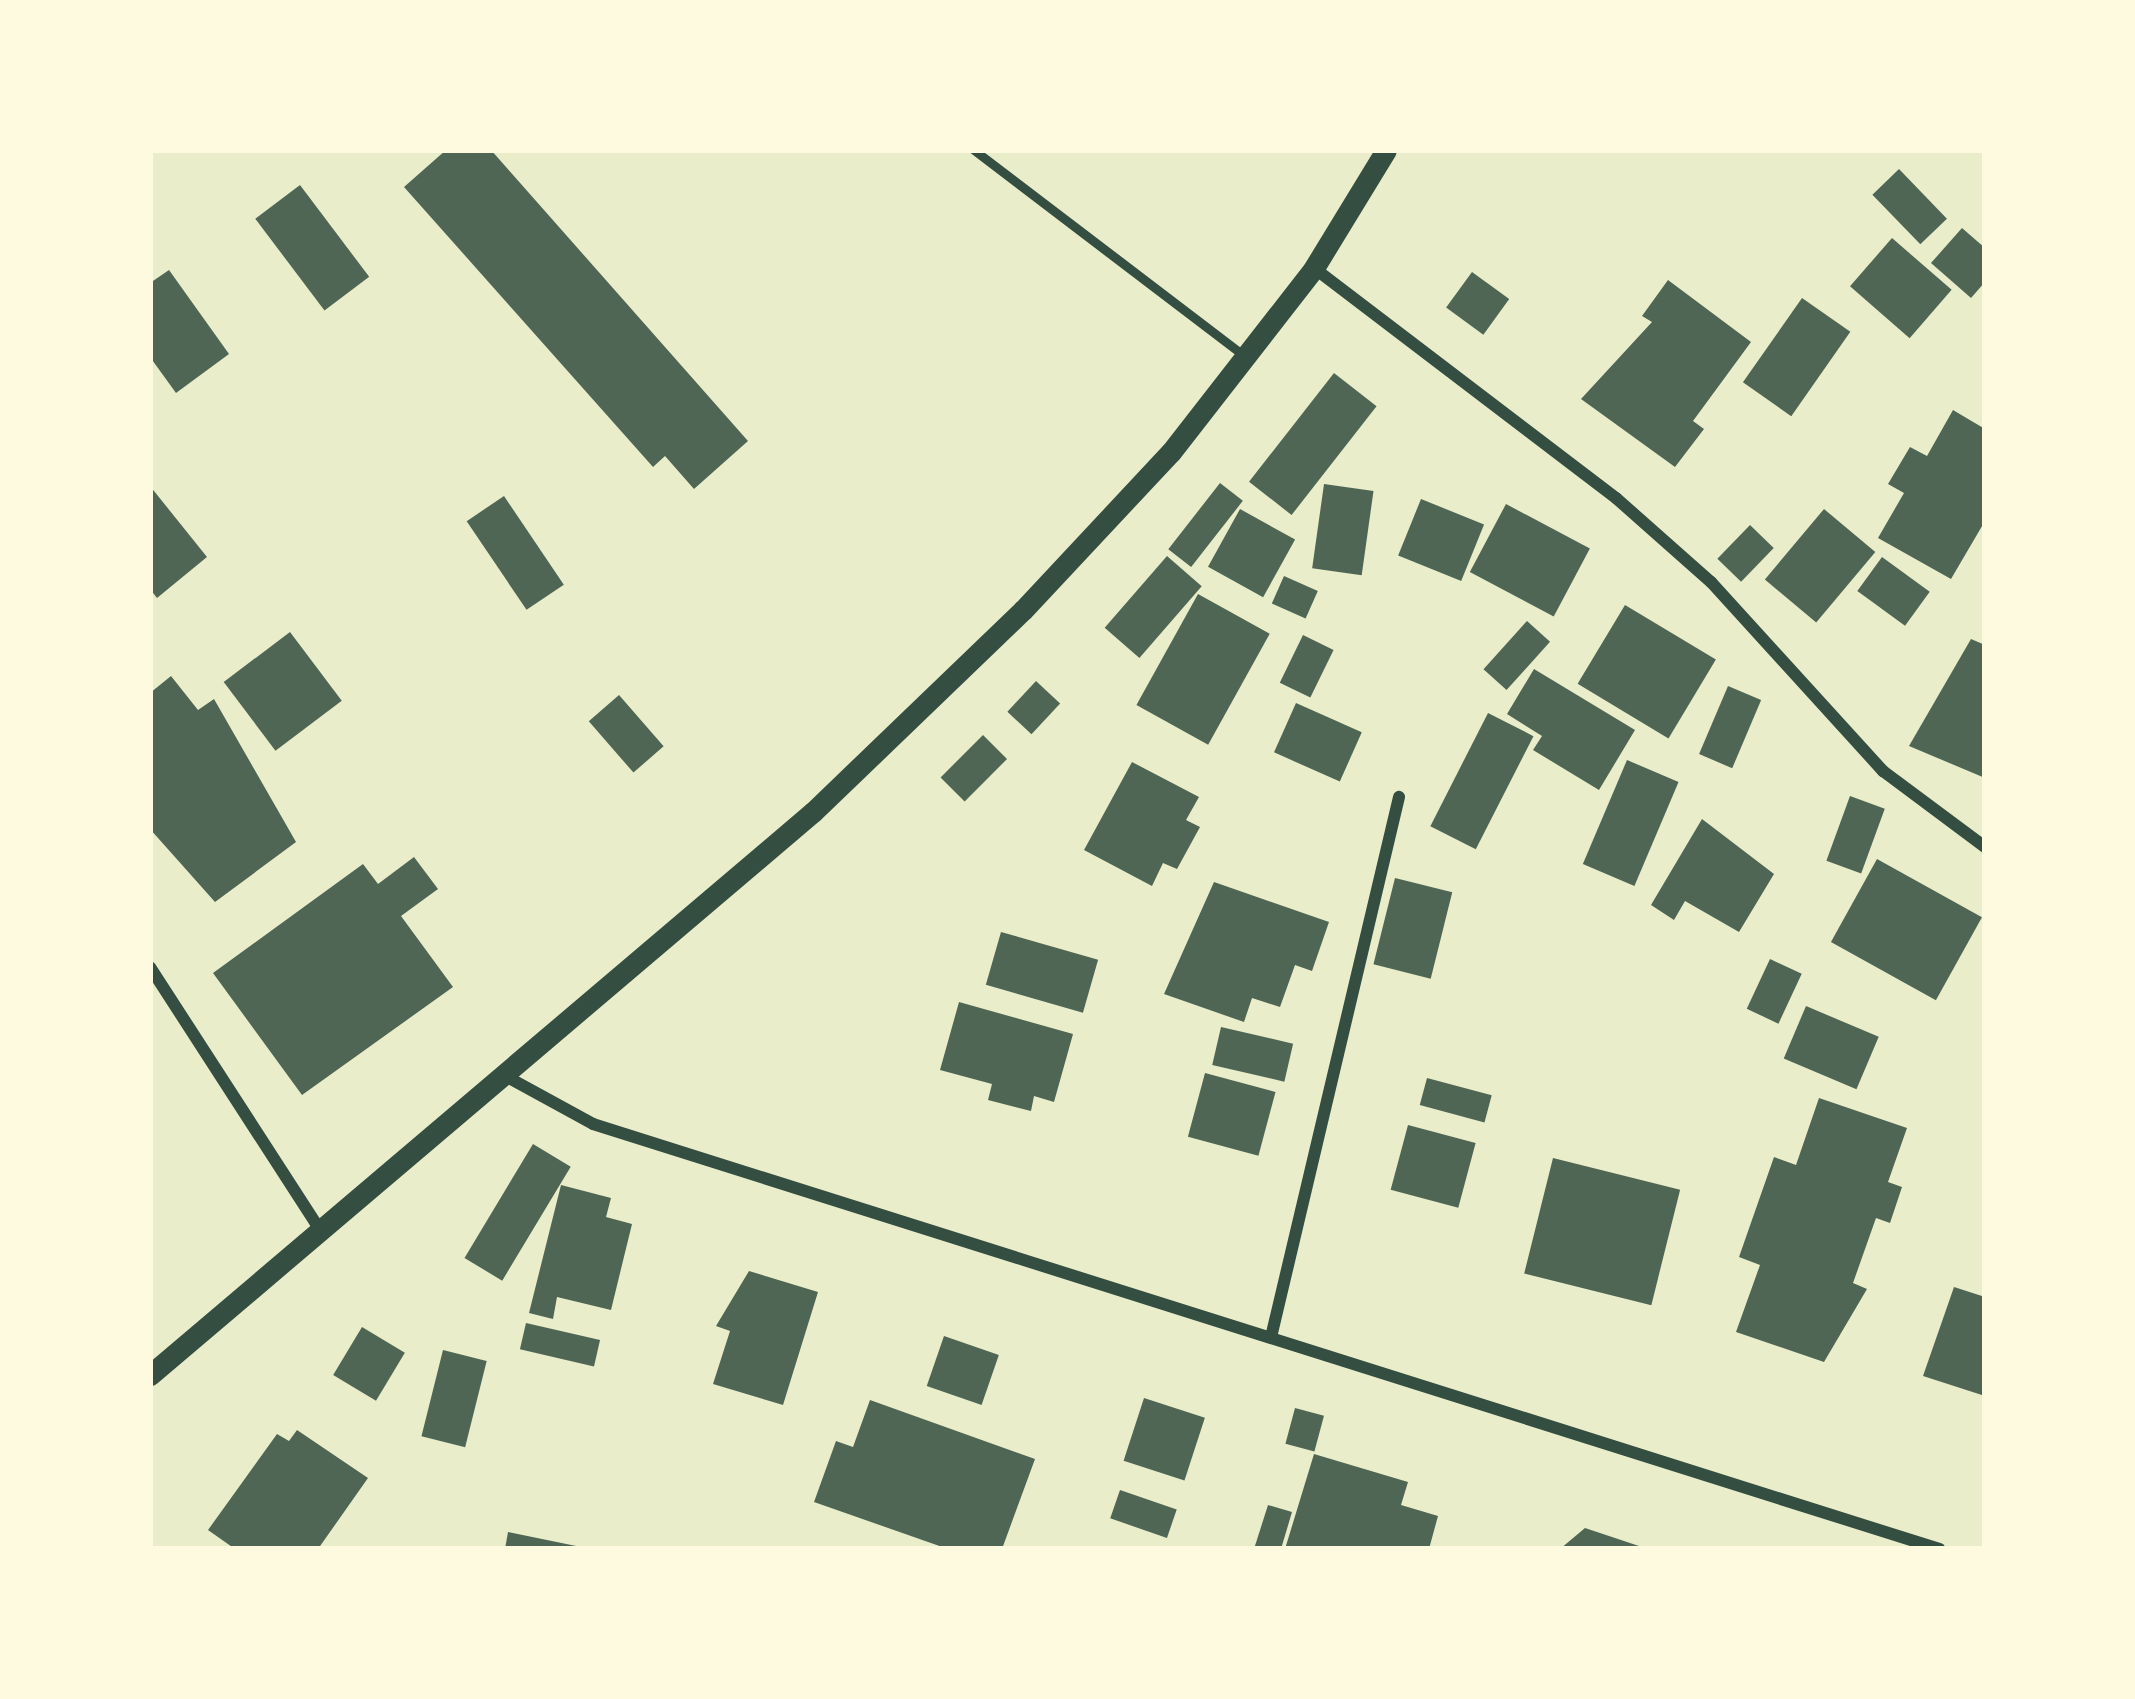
<!DOCTYPE html>
<html>
<head>
<meta charset="utf-8">
<style>
  body { margin:0 }
  #map { position:relative; width:2135px; height:1699px; overflow:hidden; background:#e9edc9; font-family:"Space Grotesk",sans-serif }
  div>[style] { position:absolute }
  .building>* { inset:0; background:#4f6655; transform-origin:0 0 }
  .service>* { height:9px; margin:-4.5px; padding:0 4.5px; transform-origin:4.5px; border-radius:4.5px; background:#344e41 }
  .minor>* { height:12px; margin:-6px; padding:0 6px; transform-origin:6px; border-radius:6px; background:#344e41 }
  .tertiary>* { height:21px; margin:-10.5px; padding:0 10.5px; transform-origin:10.5px; border-radius:10.5px; background:#344e41 }
  span { translate:-50% -50%; white-space:nowrap; text-align:center; line-height:1.15; -webkit-text-stroke:9px #fefae0; paint-order:stroke }
  .frame { position:absolute; inset:0; border:153px solid #fefae0; pointer-events:none }
</style>
</head>
<body>
<div id="map">
  <div class="building">
    <div style="clip-path:polygon(446px 150px,491px 150px,748px 441px,694px 489px,665px 456px,653px 467px,404px 187px)"></div>
    <div style="left:1899px;top:169px;width:69px;height:37px;rotate:46deg"></div>
    <div style="left:300px;top:185px;width:115px;height:56px;rotate:53deg"></div>
    <div style="clip-path:polygon(1962px 228px,1985px 248px,1985px 282px,1971px 298px,1931px 263px)"></div>
    <div style="left:1892px;top:238px;width:79px;height:64px;rotate:41deg"></div>
    <div style="clip-path:polygon(169px 270px,229px 354px,176px 393px,150px 357px,150px 283px)"></div>
    <div style="left:1472px;top:272px;width:46px;height:44px;rotate:36deg"></div>
    <div style="clip-path:polygon(1668px 280px,1751px 342px,1693px 421px,1704px 429px,1675px 467px,1581px 399px,1652px 322px,1642px 316px)"></div>
    <div style="left:1802px;top:298px;width:59px;height:103px;rotate:35deg"></div>
    <div style="left:1334px;top:373px;width:54px;height:138px;rotate:38deg"></div>
    <div style="clip-path:polygon(1953px 410px,1985px 429px,1985px 521px,1951px 579px,1878px 538px,1904px 493px,1888px 484px,1910px 447px,1927px 456px)"></div>
    <div style="left:1220px;top:483px;width:29px;height:84px;rotate:38deg"></div>
    <div style="left:1324px;top:484px;width:50px;height:85px;rotate:8deg"></div>
    <div style="clip-path:polygon(150px 486px,207px 557px,157px 598px,150px 589px)"></div>
    <div style="left:504px;top:496px;width:107px;height:45px;rotate:56deg"></div>
    <div style="left:1421px;top:499px;width:68px;height:61px;rotate:22deg"></div>
    <div style="left:1506px;top:504px;width:95px;height:77px;rotate:28deg"></div>
    <div style="left:1240px;top:509px;width:63px;height:66px;rotate:29deg"></div>
    <div style="left:1824px;top:509px;width:67px;height:92px;rotate:40deg"></div>
    <div style="left:1750px;top:525px;width:33px;height:47px;rotate:44deg"></div>
    <div style="left:1167px;top:556px;width:46px;height:95px;rotate:41deg"></div>
    <div style="left:1882px;top:557px;width:59px;height:42px;rotate:36deg"></div>
    <div style="left:1284px;top:576px;width:37px;height:30px;rotate:24deg"></div>
    <div style="left:1198px;top:594px;width:82px;height:127px;rotate:29deg"></div>
    <div style="left:1625px;top:605px;width:106px;height:92px;rotate:31deg"></div>
    <div style="left:1527px;top:621px;width:31px;height:65px;rotate:42deg"></div>
    <div style="left:290px;top:632px;width:86px;height:83px;rotate:53deg"></div>
    <div style="left:1303px;top:635px;width:34px;height:53px;rotate:26deg"></div>
    <div style="clip-path:polygon(1971px 639px,1985px 645px,1985px 778px,1909px 746px)"></div>
    <div style="clip-path:polygon(1534px 669px,1635px 730px,1599px 790px,1533px 750px,1542px 736px,1507px 714px)"></div>
    <div style="clip-path:polygon(171px 676px,198px 710px,214px 699px,296px 842px,215px 902px,150px 829px,150px 693px)"></div>
    <div style="left:1036px;top:681px;width:33px;height:42px;rotate:43deg"></div>
    <div style="left:1728px;top:686px;width:36px;height:74px;rotate:23deg"></div>
    <div style="left:619px;top:695px;width:68px;height:40px;rotate:49deg"></div>
    <div style="left:1296px;top:703px;width:72px;height:54px;rotate:24deg"></div>
    <div style="left:1488px;top:713px;width:51px;height:127px;rotate:27deg"></div>
    <div style="left:983px;top:735px;width:34px;height:60px;rotate:45deg"></div>
    <div style="left:1627px;top:760px;width:56px;height:113px;rotate:23deg"></div>
    <div style="clip-path:polygon(1132px 762px,1199px 797px,1186px 820px,1200px 827px,1177px 869px,1163px 863px,1152px 886px,1084px 850px)"></div>
    <div style="left:1850px;top:796px;width:37px;height:69px;rotate:20deg"></div>
    <div style="clip-path:polygon(1702px 819px,1774px 874px,1739px 932px,1685px 901px,1674px 920px,1651px 905px)"></div>
    <div style="clip-path:polygon(414px 857px,438px 889px,401px 916px,453px 987px,302px 1095px,213px 973px,363px 864px,378px 884px)"></div>
    <div style="left:1877px;top:859px;width:120px;height:95px;rotate:29deg"></div>
    <div style="left:1395px;top:878px;width:59px;height:89px;rotate:14deg"></div>
    <div style="clip-path:polygon(1214px 882px,1329px 922px,1312px 971px,1295px 965px,1280px 1007px,1252px 998px,1244px 1022px,1164px 994px)"></div>
    <div style="left:1001px;top:932px;width:101px;height:55px;rotate:16deg"></div>
    <div style="left:1770px;top:959px;width:35px;height:55px;rotate:25deg"></div>
    <div style="clip-path:polygon(959px 1002px,1073px 1034px,1054px 1102px,1034px 1096px,1031px 1111px,988px 1100px,992px 1084px,940px 1070px)"></div>
    <div style="left:1806px;top:1006px;width:79px;height:57px;rotate:23deg"></div>
    <div style="left:1221px;top:1027px;width:74px;height:39px;rotate:13deg"></div>
    <div style="left:1205px;top:1073px;width:73px;height:66px;rotate:15deg"></div>
    <div style="left:1427px;top:1078px;width:67px;height:28px;rotate:15deg"></div>
    <div style="clip-path:polygon(1819px 1098px,1907px 1128px,1888px 1182px,1902px 1187px,1890px 1223px,1876px 1218px,1853px 1283px,1867px 1289px,1824px 1362px,1736px 1332px,1760px 1265px,1739px 1257px,1774px 1157px,1796px 1165px)"></div>
    <div style="left:1408px;top:1125px;width:70px;height:67px;rotate:15deg"></div>
    <div style="left:533px;top:1144px;width:44px;height:133px;rotate:31deg"></div>
    <div style="left:1553px;top:1158px;width:131px;height:119px;rotate:14deg"></div>
    <div style="clip-path:polygon(561px 1185px,611px 1198px,606px 1217px,632px 1224px,611px 1310px,557px 1297px,553px 1319px,529px 1313px)"></div>
    <div style="clip-path:polygon(749px 1271px,818px 1292px,783px 1405px,713px 1384px,730px 1331px,716px 1326px)"></div>
    <div style="clip-path:polygon(1954px 1287px,1985px 1297px,1985px 1396px,1923px 1376px)"></div>
    <div style="left:526px;top:1323px;width:76px;height:27px;rotate:13deg"></div>
    <div style="left:362px;top:1327px;width:50px;height:56px;rotate:31deg"></div>
    <div style="left:944px;top:1336px;width:58px;height:53px;rotate:19deg"></div>
    <div style="left:443px;top:1350px;width:45px;height:89px;rotate:14deg"></div>
    <div style="left:1144px;top:1398px;width:64px;height:66px;rotate:18deg"></div>
    <div style="clip-path:polygon(870px 1400px,1035px 1459px,1002px 1549px,948px 1549px,814px 1502px,836px 1441px,853px 1447px)"></div>
    <div style="left:1295px;top:1408px;width:30px;height:37px;rotate:15deg"></div>
    <div style="clip-path:polygon(297px 1430px,368px 1478px,318px 1549px,235px 1549px,208px 1530px,277px 1434px,289px 1441px)"></div>
    <div style="clip-path:polygon(1314px 1454px,1408px 1482px,1401px 1505px,1438px 1516px,1429px 1549px,1285px 1549px)"></div>
    <div style="left:1120px;top:1490px;width:60px;height:30px;rotate:19deg"></div>
    <div style="clip-path:polygon(1268px 1505px,1292px 1512px,1281px 1549px,1254px 1549px)"></div>
    <div style="clip-path:polygon(1585px 1528px,1645px 1548px,1645px 1549px,1560px 1549px)"></div>
    <div style="clip-path:polygon(508px 1532px,581px 1547px,581px 1549px,505px 1549px)"></div>
  </div>
  <div class="service">
    <div style="left:974px;top:150px;width:340px;rotate:37.3deg"></div>
  </div>
  <div class="minor">
    <div style="left:1314px;top:268px;width:380px;rotate:37.3deg"></div>
    <div style="left:1616px;top:498px;width:127px;rotate:41.5deg"></div>
    <div style="left:1711px;top:582px;width:256px;rotate:47.7deg"></div>
    <div style="left:1883px;top:771px;width:127px;rotate:36.7deg"></div>
    <div style="left:150px;top:967px;width:317px;rotate:57.1deg"></div>
    <div style="left:509px;top:1078px;width:96px;rotate:28.7deg"></div>
    <div style="left:593px;top:1124px;width:1412px;rotate:17.52deg"></div>
    <div style="left:1272px;top:1333px;width:551px;rotate:-76.67deg"></div>
  </div>
  <div class="tertiary">
    <div style="left:150px;top:1375px;width:870px;rotate:-40.34deg"></div>
    <div style="left:813px;top:812px;width:291px;rotate:-43.9deg"></div>
    <div style="left:1023px;top:610px;width:216px;rotate:-46.9deg"></div>
    <div style="left:1171px;top:452px;width:233px;rotate:-52.1deg"></div>
    <div style="left:1314px;top:268px;width:138px;rotate:-58.6deg"></div>
  </div>
  <div class="frame"></div>
</div>
</body>
</html>
